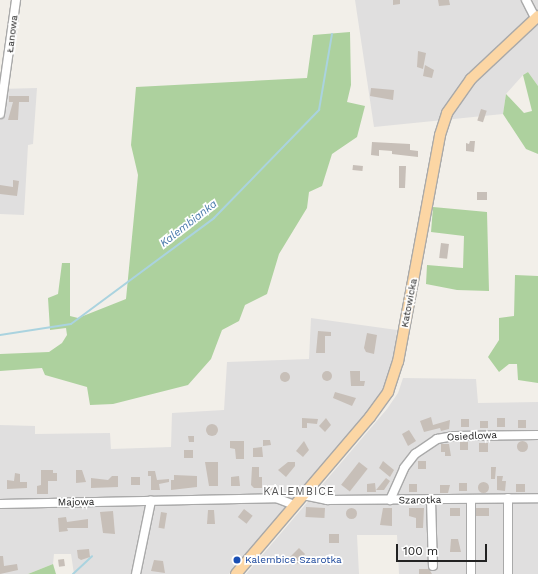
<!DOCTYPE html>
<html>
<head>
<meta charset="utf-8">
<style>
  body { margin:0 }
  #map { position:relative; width:538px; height:574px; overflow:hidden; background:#f2efe9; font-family:"Work Sans",sans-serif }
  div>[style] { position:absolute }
  .residential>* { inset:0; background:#e0dfdf }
  .forest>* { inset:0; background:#add19e }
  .stream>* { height:2px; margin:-1px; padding:0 1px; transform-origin:1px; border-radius:1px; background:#aad3df }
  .building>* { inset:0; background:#c7bfb8; transform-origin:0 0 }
  .round { border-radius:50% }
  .roads { filter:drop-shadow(1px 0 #a9a9a9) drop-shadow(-1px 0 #a9a9a9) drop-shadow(0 1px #a9a9a9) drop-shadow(0 -1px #a9a9a9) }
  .minor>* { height:8px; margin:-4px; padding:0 4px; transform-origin:4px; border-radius:4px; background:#fff }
  .major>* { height:10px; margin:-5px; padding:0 5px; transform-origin:5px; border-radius:5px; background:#fcd6a4 }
  .dots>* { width:11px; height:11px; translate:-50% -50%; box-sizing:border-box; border:2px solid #fff; border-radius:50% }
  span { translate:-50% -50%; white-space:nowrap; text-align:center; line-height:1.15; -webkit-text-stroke:3.5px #fff; paint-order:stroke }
  .street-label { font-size:10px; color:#222 }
  .transit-label { font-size:10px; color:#164399 }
  .left { translate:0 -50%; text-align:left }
  .water-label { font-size:11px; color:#4a7aab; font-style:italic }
  .neighbourhood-label { font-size:11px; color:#555; letter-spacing:1px }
  .scale { position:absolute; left:396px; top:544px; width:91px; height:18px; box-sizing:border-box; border:2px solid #222; border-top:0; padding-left:5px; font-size:12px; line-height:14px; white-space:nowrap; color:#222; -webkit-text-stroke:3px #fff; paint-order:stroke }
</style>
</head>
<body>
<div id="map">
  <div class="residential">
    <div style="clip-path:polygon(355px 0,538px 0,538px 86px,528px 72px,523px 75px,506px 94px,503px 114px,374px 127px)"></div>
    <div style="clip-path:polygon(37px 88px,33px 144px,28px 145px,24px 215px,0 214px,0 89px)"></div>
    <div style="clip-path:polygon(311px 318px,397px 330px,391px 377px,382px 395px,229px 574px,74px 574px,71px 554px,54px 554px,53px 564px,28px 574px,0 574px,0 425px,35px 426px,35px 434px,110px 433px,111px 449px,171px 447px,172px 413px,224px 410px,227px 362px,309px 359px)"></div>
    <div style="clip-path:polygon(403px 378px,476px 379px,478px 403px,538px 402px,538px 574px,399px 574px,397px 535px,357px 535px,359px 574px,246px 574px,387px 409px,398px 393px)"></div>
  </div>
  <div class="forest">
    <div style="clip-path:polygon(350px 32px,351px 85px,347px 102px,365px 106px,357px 137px,332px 154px,322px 186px,309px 192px,307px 208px,279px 254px,267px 294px,245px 305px,239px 321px,222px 330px,211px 359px,188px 385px,113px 404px,90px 405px,87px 387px,45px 375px,42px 368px,0 371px,0 354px,49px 352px,62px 343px,67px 335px,66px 328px,50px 330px,48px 298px,58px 294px,62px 263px,70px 263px,70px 316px,78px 318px,126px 299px,138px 175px,131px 145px,136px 87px,307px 78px,313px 35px)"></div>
    <div style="clip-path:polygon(528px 72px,538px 86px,538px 154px,526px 149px,503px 114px,506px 94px,524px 113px,532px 111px,523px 75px)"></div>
    <div style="clip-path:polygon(433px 207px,487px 212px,489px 291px,457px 290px,426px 284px,427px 265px,463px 268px,464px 236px,431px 232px)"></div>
    <div style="clip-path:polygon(515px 275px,538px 276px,538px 383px,518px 380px,517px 364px,509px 364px,499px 372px,488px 357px,499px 340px,499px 318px,514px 316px)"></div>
    <div style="clip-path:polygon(53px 564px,56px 574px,28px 574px)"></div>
  </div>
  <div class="stream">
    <div style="left:0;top:335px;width:72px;rotate:-8.8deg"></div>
    <div style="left:71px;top:324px;width:178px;rotate:-36.5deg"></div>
    <div style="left:214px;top:218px;width:151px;rotate:-45.8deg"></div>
    <div style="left:319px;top:110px;width:77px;rotate:-80.3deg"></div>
    <div style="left:73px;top:574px;width:26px;rotate:-43deg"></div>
  </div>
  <div class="building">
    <div style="clip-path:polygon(393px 0,400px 0,400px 4px,393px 5px)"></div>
    <div style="clip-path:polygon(438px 0,449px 0,450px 5px,439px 6px)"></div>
    <div style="clip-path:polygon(418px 51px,426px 53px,423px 69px,417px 67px)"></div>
    <div style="clip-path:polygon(425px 65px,434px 70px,432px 78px,423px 76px)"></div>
    <div style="clip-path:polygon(371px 88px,394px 90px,393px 100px,370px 96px)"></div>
    <div style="clip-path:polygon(9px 96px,29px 96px,29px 102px,19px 102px,18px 120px,8px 120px,13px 102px,9px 102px)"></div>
    <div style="left:481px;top:109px;width:6px;height:12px;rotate:18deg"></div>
    <div style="clip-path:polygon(470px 141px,475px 141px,474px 152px,466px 151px,466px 143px,469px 144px)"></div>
    <div style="clip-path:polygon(372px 142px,410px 144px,410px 150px,418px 151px,418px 157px,392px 154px,392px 151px,379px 150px,379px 156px,371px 155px)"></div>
    <div style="left:353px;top:165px;width:10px;height:5px;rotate:6deg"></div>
    <div style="clip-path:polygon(399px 166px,406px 166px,405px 188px,399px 188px)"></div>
    <div style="clip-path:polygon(13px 180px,19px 181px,17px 196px,0 194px,0 185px,13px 187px)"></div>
    <div style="left:477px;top:192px;width:10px;height:8px"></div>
    <div style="left:441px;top:243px;width:8px;height:15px;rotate:7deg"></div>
    <div style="clip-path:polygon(318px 331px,331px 332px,331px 336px,325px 336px,325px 353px,316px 353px)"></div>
    <div style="clip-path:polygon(367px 333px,377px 335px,374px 354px,366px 352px,364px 348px)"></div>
    <div style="clip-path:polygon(350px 371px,360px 371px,360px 381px,365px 381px,364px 386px,351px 386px)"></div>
    <div class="round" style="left:322px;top:371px;width:10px;height:10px"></div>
    <div class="round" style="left:280px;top:372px;width:10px;height:10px"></div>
    <div style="clip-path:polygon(335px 392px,356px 398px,352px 406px,333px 398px)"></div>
    <div style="clip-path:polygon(431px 417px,433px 425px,450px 420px,449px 429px,441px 431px,440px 428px,424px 432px,420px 421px)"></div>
    <div style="clip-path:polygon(302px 418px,318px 419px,317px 424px,307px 423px,307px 428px,302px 428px)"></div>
    <div style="clip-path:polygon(326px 418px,331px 425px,325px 432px,319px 426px)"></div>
    <div style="left:497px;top:418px;width:8px;height:9px"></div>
    <div style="left:461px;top:419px;width:8px;height:8px"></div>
    <div style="left:518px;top:420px;width:8px;height:8px"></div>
    <div style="left:480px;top:421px;width:8px;height:7px"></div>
    <div class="round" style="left:206px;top:424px;width:12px;height:12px"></div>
    <div style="clip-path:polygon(409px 430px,416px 441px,408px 446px,402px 434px)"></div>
    <div style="clip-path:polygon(188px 436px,194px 436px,194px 442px,189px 442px)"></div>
    <div style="clip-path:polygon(263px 440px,270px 440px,271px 445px,263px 446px)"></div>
    <div class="round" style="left:516.5px;top:440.5px;width:11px;height:11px"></div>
    <div style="clip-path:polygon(230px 441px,244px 441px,244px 459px,236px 459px,235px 449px,230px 448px)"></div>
    <div style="clip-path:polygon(304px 441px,309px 450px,303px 457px,296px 451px)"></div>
    <div style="left:460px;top:442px;width:8px;height:8px"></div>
    <div style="left:479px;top:443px;width:9px;height:9px"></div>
    <div style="clip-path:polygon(441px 444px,449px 444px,451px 456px,445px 456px,445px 452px,441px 452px)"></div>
    <div style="clip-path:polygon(262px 447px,263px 457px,253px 457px,253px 448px)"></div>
    <div style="left:184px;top:450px;width:9px;height:8px"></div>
    <div style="clip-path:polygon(383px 461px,394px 470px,390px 477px,379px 468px)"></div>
    <div style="left:418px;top:461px;width:8px;height:8px"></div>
    <div style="clip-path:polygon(205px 462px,218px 462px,218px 486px,209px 486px)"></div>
    <div style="clip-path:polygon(288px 462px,295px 462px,295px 466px,286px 477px,278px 470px)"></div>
    <div style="left:359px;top:462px;width:11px;height:29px;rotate:38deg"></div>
    <div style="clip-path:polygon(252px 467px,259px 467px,259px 477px,262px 477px,262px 488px,254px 488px,251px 485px)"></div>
    <div style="clip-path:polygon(491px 467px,496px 467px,495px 479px,491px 479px)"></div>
    <div style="clip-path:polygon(41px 470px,53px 470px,53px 473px,57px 473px,57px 481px,48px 481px,48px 494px,37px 494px,37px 486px,41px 485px)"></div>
    <div style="clip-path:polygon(76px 470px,82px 470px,86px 482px,76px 483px)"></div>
    <div style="clip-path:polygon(148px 471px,155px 471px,157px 480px,169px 479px,169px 482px,159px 484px,160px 490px,151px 490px,151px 476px,148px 476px)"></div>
    <div style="clip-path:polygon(15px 473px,20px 474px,20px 482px,27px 482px,27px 488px,7px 489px,7px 480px,14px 481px)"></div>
    <div style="clip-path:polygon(174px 475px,197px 476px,197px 487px,171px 490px,171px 480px,174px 480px)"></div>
    <div style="clip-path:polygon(112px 476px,118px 476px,118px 487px,91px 488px,91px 478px,108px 480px)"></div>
    <div style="clip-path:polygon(239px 476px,240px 486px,231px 486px,231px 477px)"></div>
    <div style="clip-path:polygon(497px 476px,503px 476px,502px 481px,506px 481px,505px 491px,497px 490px)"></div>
    <div style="left:131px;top:477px;width:9px;height:8px"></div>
    <div style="clip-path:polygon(386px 478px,390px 481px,384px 490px,376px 490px)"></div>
    <div class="round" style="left:477.5px;top:481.5px;width:11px;height:11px"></div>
    <div style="clip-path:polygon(375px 483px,376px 492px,367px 492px,367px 484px)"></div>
    <div style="left:459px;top:483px;width:8px;height:8px"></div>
    <div style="left:409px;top:484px;width:8px;height:8px"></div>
    <div style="left:516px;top:484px;width:9px;height:8px"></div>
    <div style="clip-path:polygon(276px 485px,276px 490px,268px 490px,268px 486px)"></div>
    <div style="clip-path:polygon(440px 485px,450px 485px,448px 493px,440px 493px)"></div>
    <div style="left:306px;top:507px;width:19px;height:10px;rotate:3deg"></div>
    <div class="round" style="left:345.5px;top:507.5px;width:11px;height:11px"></div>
    <div style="clip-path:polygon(383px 508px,392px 508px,392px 526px,380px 525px)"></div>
    <div style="clip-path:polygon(409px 508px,424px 508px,423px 528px,416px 528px,416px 518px,409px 516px)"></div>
    <div style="left:450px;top:508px;width:10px;height:8px"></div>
    <div style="left:476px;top:508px;width:13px;height:8px"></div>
    <div style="left:244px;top:509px;width:11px;height:10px;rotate:38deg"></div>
    <div style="clip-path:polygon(208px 510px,214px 510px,215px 524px,207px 524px)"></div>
    <div style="clip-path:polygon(113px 511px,115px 534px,103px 533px,100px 512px)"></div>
    <div style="left:161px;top:512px;width:6px;height:16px;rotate:9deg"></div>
    <div style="clip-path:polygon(66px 517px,67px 522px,88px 519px,88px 528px,67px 528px,68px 531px,59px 532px,58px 518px)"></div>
    <div style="left:329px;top:534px;width:10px;height:9px"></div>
    <div style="clip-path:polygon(451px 539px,458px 539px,461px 552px,450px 552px)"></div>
    <div style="clip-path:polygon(299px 548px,305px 554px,298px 564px,290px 557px)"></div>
    <div style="clip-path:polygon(89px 549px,90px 557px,81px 560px,78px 558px,77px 550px)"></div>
    <div style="clip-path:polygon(0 556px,3px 556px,4px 566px,17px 564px,18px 570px,0 574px)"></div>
    <div style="left:64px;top:559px;width:7px;height:6px;rotate:82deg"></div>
    <div style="clip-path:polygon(154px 560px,163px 561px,165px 573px,151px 571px)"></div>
    <div style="clip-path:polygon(419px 569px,429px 569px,432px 574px,419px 574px)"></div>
  </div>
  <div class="roads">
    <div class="minor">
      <div style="left:526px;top:0;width:20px;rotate:63deg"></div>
      <div style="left:0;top:114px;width:115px;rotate:-82deg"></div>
      <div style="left:303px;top:495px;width:25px;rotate:12deg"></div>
      <div style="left:327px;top:500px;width:211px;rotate:-0.5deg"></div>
      <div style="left:508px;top:498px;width:76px;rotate:90deg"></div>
      <div style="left:471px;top:499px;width:75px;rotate:90deg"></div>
      <div style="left:390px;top:500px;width:35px;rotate:-66deg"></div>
      <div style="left:404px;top:468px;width:18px;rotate:-52deg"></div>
      <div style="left:415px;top:454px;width:27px;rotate:-34deg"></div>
      <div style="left:437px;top:439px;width:17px;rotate:-10deg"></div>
      <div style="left:454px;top:436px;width:84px;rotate:-0.7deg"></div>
      <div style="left:431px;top:500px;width:66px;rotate:88.3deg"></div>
      <div style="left:0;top:504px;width:276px;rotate:-1.2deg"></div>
      <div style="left:276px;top:498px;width:19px;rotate:21deg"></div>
      <div style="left:136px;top:574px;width:75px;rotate:-78.4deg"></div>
    </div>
    <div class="major">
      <div style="left:236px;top:574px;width:206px;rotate:-49.5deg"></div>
      <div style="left:370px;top:417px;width:31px;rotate:-54deg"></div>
      <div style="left:388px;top:392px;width:32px;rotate:-72deg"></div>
      <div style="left:398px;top:362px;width:231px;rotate:-79.5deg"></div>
      <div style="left:440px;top:135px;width:23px;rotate:-72deg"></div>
      <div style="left:447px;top:113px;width:42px;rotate:-54.8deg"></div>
      <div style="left:471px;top:79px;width:92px;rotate:-43.2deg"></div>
    </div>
  </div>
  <div class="dots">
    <div style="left:237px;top:560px;background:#1a4fb4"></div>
  </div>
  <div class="street-label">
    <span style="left:12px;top:34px;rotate:-83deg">Łanowa</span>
    <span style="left:409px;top:303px;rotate:-79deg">Katowicka</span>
    <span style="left:472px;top:436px;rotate:-3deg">Osiedlowa</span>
    <span style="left:420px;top:500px;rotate:-1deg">Szarotka</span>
    <span style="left:76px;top:502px;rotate:-1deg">Majowa</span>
  </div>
  <div class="transit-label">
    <span class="left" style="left:245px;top:560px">Kalembice Szarotka</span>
  </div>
  <div class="water-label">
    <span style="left:189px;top:224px;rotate:-38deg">Kalembianka</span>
  </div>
  <div class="neighbourhood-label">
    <span style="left:299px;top:492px">KALEMBICE</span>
  </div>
  <div class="scale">100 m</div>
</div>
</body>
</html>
